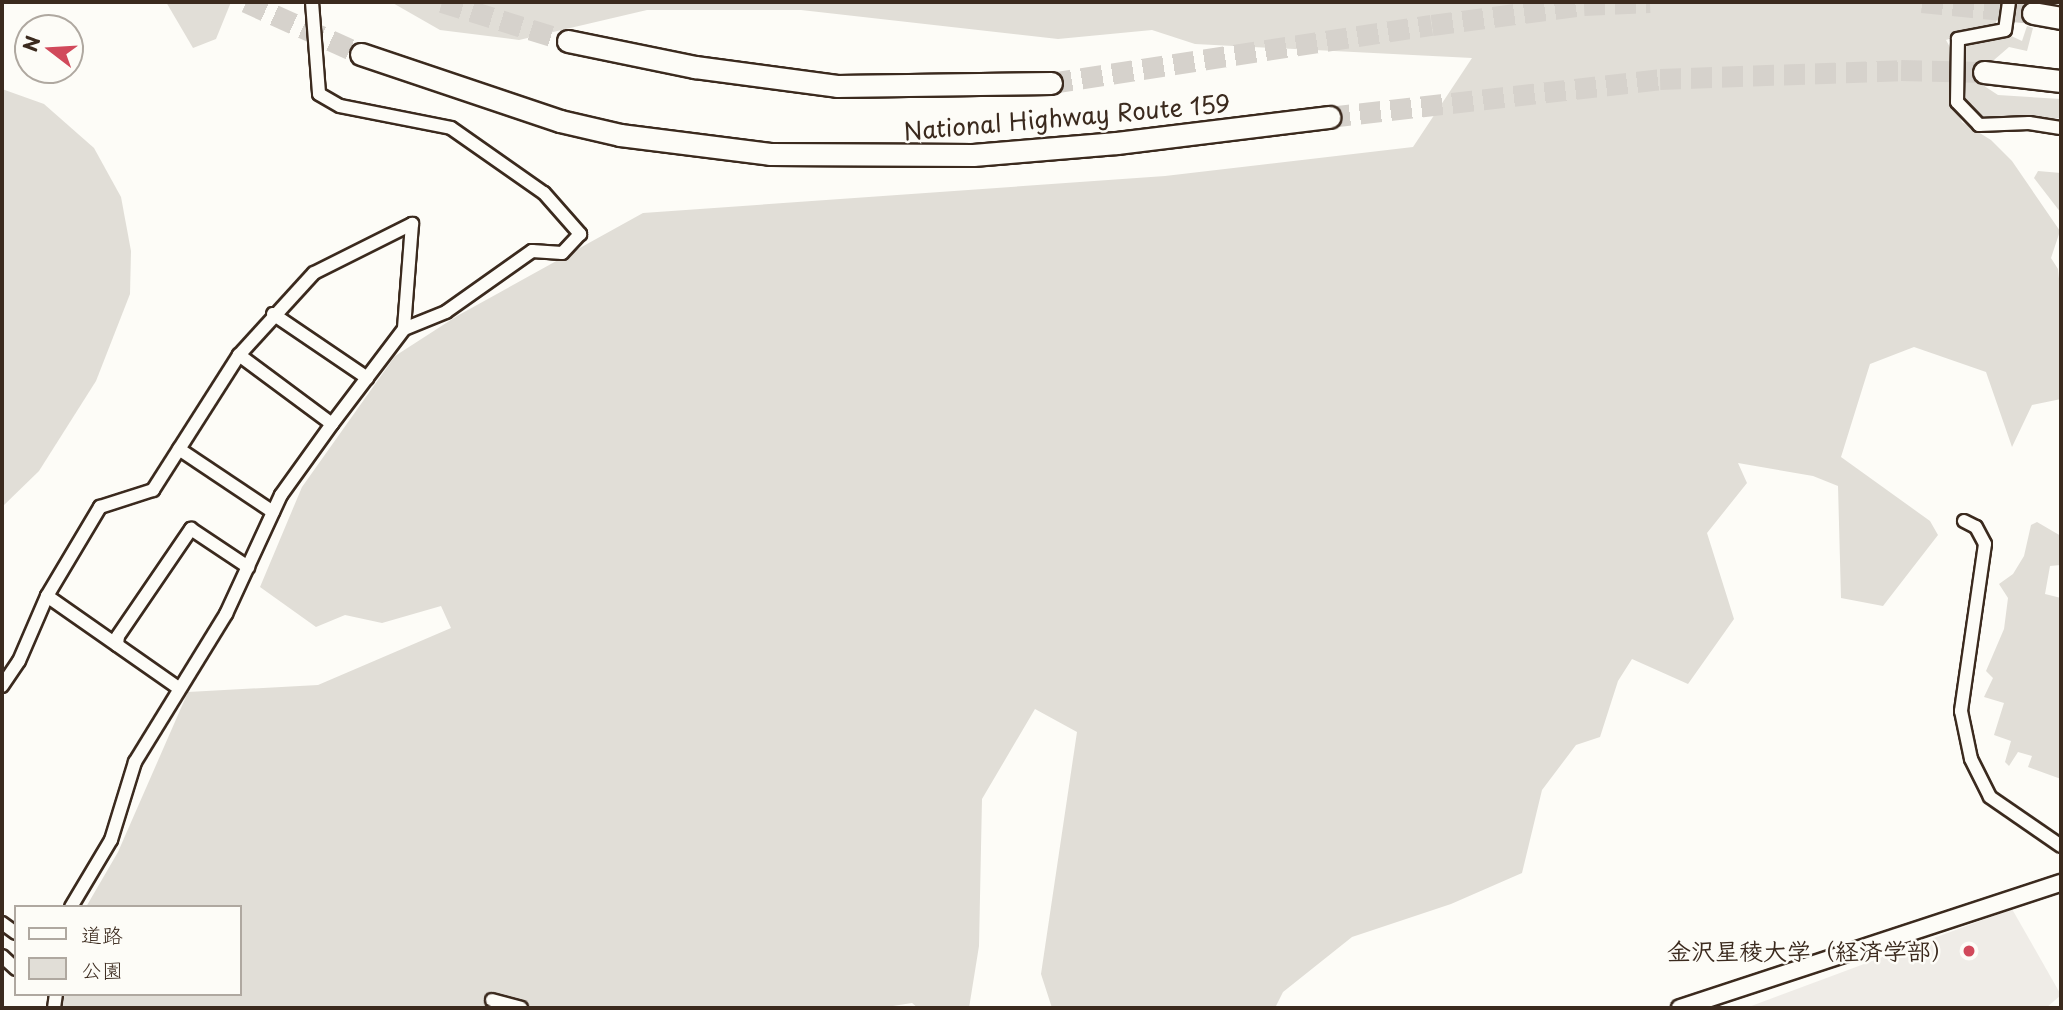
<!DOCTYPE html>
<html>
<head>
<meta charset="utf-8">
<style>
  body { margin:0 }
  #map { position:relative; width:2063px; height:1010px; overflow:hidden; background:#fdfcf7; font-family:"Playpen Sans","Klee One",sans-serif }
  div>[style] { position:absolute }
  .built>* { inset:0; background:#efece7 }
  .green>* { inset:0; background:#e1ded7 }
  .trunk-tunnel>* { height:21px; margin-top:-10.5px; transform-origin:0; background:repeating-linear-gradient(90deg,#d6d2cc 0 21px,transparent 0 31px) }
  .roads { filter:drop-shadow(2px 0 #3b2a1e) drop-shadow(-2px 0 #3b2a1e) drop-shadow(0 2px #3b2a1e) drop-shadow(0 -2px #3b2a1e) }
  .minor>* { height:12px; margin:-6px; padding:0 6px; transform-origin:6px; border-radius:6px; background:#fdfcf7 }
  .tertiary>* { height:16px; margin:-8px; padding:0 8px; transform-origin:8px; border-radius:8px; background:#fdfcf7 }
  .trunk>* { height:21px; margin:-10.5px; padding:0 10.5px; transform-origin:10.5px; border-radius:10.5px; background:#fdfcf7 }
  .dots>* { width:19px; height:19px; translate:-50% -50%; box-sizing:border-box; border:4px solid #fdfcf7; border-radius:50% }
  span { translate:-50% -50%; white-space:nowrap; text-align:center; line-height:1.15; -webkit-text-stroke:5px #fdfcf7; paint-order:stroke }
  .street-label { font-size:24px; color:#3b2a1e }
  .poi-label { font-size:24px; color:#3b2a1e; font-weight:700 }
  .right { translate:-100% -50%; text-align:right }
  .frame { position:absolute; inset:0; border:4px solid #3b2a1e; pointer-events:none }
  .legend { position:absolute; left:14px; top:905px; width:228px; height:91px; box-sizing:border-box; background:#fdfcf7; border:2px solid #afa8a0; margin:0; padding:9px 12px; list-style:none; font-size:21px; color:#3b2a1e }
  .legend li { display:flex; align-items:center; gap:14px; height:35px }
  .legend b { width:35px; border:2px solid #afa8a0 }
  .north { position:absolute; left:14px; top:14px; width:70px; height:70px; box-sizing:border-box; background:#fdfcf7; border:2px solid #afa8a0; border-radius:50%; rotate:287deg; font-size:19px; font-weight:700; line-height:28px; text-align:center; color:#3b2a1e }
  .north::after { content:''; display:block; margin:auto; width:24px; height:32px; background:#d1495b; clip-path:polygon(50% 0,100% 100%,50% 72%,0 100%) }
</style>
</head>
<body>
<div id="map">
  <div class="built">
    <div style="clip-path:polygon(2012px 909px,2061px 995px,2046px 1008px,1746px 1008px)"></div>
  </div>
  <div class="green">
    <div style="clip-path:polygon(166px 2px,231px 2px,216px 39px,193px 48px)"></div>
    <div style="clip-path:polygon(391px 2px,1999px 2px,1996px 23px,1946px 40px,1951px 49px,1952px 99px,1962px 122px,1991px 140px,2012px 161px,2060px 231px,2051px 258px,2058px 269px,2061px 298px,2061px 399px,2032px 405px,2012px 447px,1986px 372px,1914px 347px,1870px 364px,1841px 457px,1930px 521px,1938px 535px,1883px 606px,1841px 598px,1838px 486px,1813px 476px,1738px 463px,1747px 483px,1707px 533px,1734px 619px,1688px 684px,1632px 659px,1618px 681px,1600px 737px,1576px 745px,1542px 790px,1522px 873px,1451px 904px,1352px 937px,1283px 992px,1275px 1008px,1052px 1008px,1041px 974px,1077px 732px,1035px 709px,982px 799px,979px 946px,969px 1008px,918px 1008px,912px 1003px,880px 1008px,60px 1008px,59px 994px,240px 994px,240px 907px,86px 907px,118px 852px,188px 692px,318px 685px,451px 628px,441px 606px,382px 623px,345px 615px,316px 627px,260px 587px,302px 487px,395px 356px,457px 316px,643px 213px,1165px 176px,1413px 147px,1472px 58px,1195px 44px,1152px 30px,1058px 39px,801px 10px,647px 10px,519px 40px,440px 30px)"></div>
    <div style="clip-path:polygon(2027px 26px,2033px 28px,2027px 51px,2009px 47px,1994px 60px,1973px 67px,1969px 76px,1998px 95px,2061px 99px,2061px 118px,1979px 120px,1962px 98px,1966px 46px,2007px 34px,2022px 41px)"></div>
    <div style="clip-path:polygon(2px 89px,44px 104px,94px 148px,121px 197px,131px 251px,130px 294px,96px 381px,39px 471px,2px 507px)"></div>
    <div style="clip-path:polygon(2038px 171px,2061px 173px,2061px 213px,2034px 178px)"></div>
    <div style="clip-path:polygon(2037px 522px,2061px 536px,2061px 565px,2050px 566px,2045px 594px,2061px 598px,2061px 779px,2028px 767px,2032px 756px,2018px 752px,2009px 766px,2005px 762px,2011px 741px,1994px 735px,2004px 703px,1984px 697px,1993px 678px,1986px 671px,2004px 629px,2008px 598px,1999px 584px,2013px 574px,2024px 556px,2031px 525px)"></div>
  </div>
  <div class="trunk-tunnel">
    <div style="left:246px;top:2px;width:126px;rotate:24.3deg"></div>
    <div style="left:442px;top:2px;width:132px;rotate:17.2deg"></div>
    <div style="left:1922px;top:2px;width:112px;rotate:5.7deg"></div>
    <div style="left:1051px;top:83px;width:385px;rotate:-8.7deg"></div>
    <div style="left:1432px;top:25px;width:153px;rotate:-7.5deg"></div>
    <div style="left:1584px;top:5px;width:66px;rotate:-2.6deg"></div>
    <div style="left:1329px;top:117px;width:333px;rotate:-6.5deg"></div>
    <div style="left:1660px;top:79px;width:241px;rotate:-2.1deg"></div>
    <div style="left:1901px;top:70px;width:83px;rotate:1.4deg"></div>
  </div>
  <div class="roads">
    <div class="minor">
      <div style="left:312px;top:2px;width:92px;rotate:85.6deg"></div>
      <div style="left:319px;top:94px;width:24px;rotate:30deg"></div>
      <div style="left:340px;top:106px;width:113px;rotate:11.2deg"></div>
      <div style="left:451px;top:128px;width:113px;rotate:35deg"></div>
      <div style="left:544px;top:193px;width:55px;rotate:48.7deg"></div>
      <div style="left:580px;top:234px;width:26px;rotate:133deg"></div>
      <div style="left:562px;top:253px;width:30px;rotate:-176deg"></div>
      <div style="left:532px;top:251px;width:105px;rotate:144.7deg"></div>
      <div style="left:446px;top:312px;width:45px;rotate:158deg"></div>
      <div style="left:404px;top:329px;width:119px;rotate:127.2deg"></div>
      <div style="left:2009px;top:2px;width:28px;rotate:98deg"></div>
      <div style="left:2005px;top:30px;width:48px;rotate:169.2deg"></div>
      <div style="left:1958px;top:39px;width:63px;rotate:90.9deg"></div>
      <div style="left:1957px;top:102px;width:32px;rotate:46deg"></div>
      <div style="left:1979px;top:125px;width:50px;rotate:-2.3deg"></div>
      <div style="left:2029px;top:123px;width:32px;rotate:9deg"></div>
      <div style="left:273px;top:314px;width:114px;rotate:34.2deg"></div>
      <div style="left:179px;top:449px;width:113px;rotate:33.8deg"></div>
      <div style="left:1964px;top:521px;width:13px;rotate:27deg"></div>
      <div style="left:1976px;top:527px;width:19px;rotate:62deg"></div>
      <div style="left:1985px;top:544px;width:169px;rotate:98.2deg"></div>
      <div style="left:1961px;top:711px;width:49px;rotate:78.2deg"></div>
      <div style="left:1971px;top:759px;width:42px;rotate:63.4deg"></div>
      <div style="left:1990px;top:797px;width:86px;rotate:34.6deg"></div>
      <div style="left:47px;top:596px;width:159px;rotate:35deg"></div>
      <div style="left:117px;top:645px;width:9px;rotate:-84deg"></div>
      <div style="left:118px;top:636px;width:130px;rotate:-55.7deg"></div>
      <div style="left:191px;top:529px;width:69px;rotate:33.7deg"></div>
      <div style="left:2px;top:686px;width:30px;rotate:-56deg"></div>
      <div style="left:19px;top:661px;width:71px;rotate:-66.7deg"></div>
      <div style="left:47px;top:596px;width:104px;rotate:-59.2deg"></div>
      <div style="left:100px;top:507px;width:56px;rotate:-17.8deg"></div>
      <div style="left:153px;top:490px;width:160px;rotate:-57.5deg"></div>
      <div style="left:239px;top:355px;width:111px;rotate:-47.6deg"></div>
      <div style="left:314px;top:273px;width:110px;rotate:-26.6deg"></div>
      <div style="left:412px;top:224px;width:105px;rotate:94.4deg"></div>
      <div style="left:71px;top:907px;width:78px;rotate:-59.2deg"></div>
      <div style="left:111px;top:840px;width:82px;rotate:-72.9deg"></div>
      <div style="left:135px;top:762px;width:174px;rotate:-58.4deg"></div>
      <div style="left:226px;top:614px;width:131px;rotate:-65.2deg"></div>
      <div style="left:281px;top:495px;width:87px;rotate:-54.3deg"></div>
      <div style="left:332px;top:424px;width:116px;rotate:-143.4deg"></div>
      <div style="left:2px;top:923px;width:17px;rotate:36deg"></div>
      <div style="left:2px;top:956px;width:19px;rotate:43deg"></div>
      <div style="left:492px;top:1000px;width:30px;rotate:15deg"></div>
      <div style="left:54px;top:1008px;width:14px;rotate:-82deg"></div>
    </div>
    <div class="tertiary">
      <div style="left:1680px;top:1008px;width:401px;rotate:-18.2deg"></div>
    </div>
    <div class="trunk">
      <div style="left:2033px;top:13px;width:28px;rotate:10deg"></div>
      <div style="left:568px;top:41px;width:130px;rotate:11.6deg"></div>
      <div style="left:695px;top:67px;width:143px;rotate:7.6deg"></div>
      <div style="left:837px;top:86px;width:214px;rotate:-0.8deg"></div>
      <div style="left:361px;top:54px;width:210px;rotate:18.6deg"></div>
      <div style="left:560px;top:121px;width:62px;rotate:13.1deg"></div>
      <div style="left:620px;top:135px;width:151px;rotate:7.2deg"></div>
      <div style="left:770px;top:154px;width:203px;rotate:0.3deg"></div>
      <div style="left:973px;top:155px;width:144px;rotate:-4.8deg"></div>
      <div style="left:1117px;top:143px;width:214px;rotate:-7deg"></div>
      <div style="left:1984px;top:72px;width:78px;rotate:6.7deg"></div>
    </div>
  </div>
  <div class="dots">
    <div style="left:1969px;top:951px;background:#d1495b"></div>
  </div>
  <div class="street-label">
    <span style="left:1067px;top:117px;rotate:-5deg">National Highway Route 159</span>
  </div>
  <div class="poi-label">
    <span class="right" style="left:1955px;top:951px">金沢星稜大学（経済学部）</span>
  </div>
  <div class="frame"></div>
  <ul class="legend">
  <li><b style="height:9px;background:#fdfcf7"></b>道路</li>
  <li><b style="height:19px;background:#e1ded7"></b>公園</li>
  </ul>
  <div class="north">N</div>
</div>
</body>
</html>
